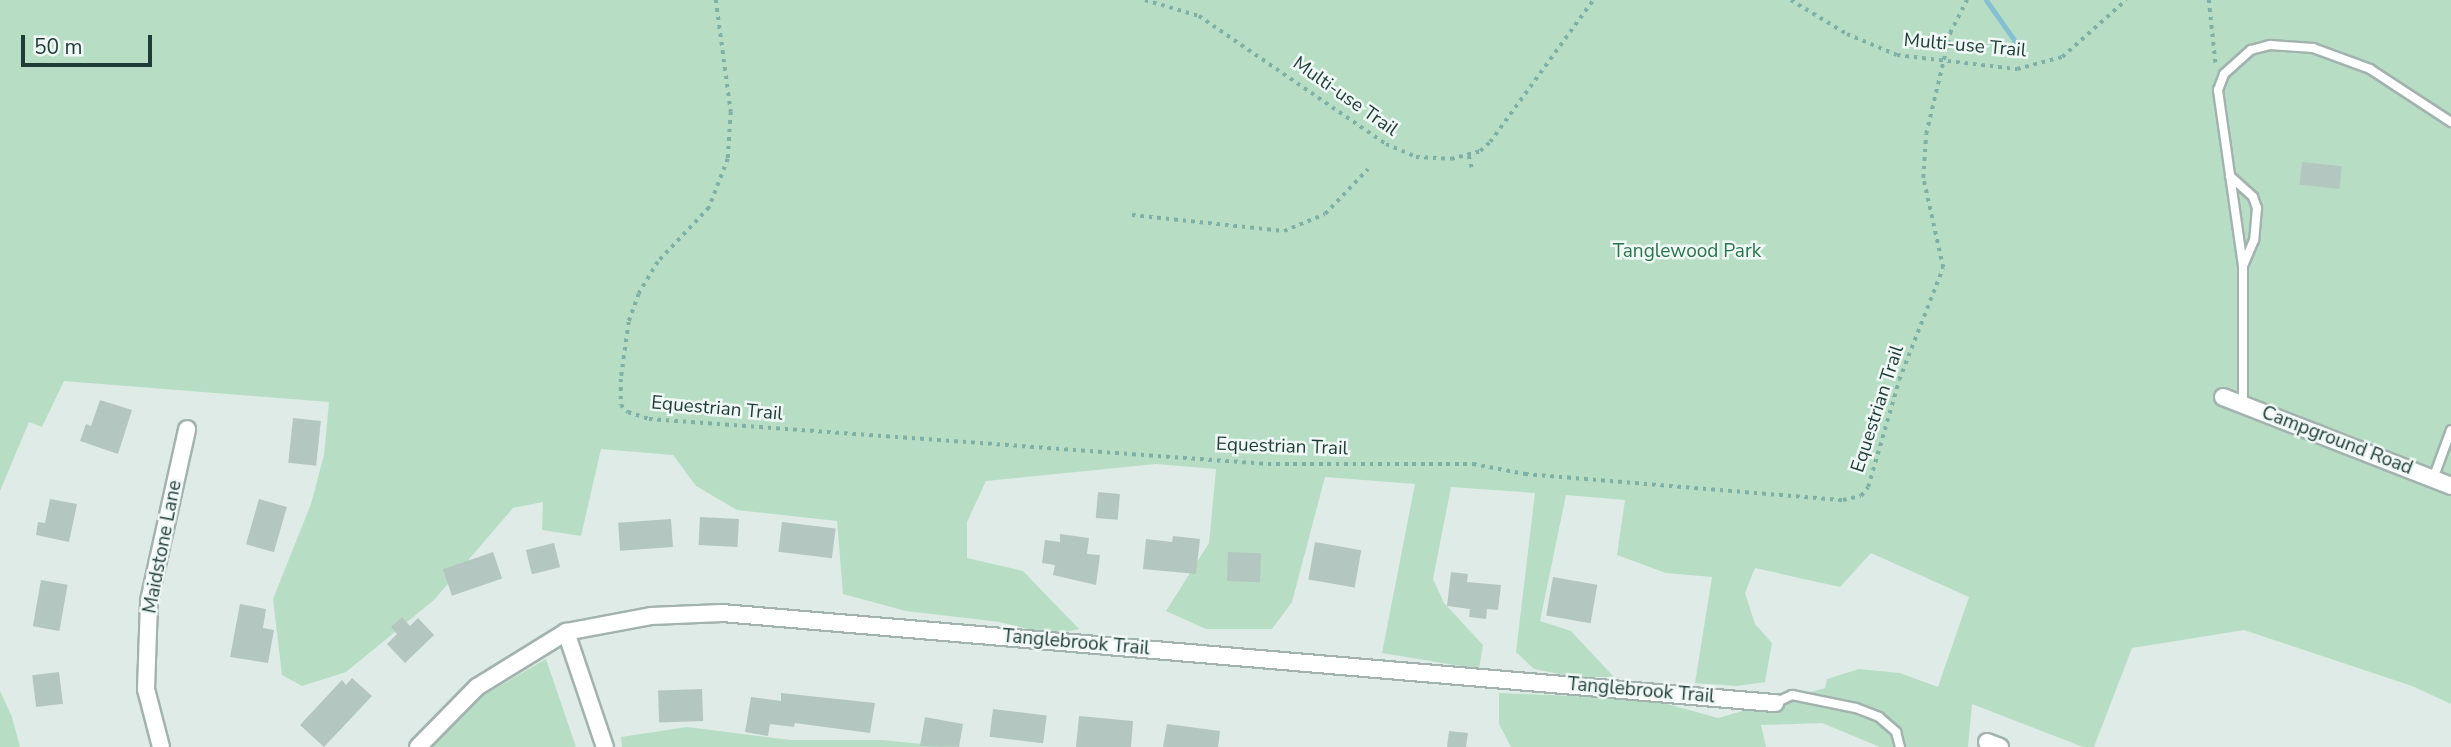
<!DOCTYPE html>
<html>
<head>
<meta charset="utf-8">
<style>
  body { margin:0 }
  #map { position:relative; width:2451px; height:747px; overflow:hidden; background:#dfebe7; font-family:"Nunito Sans",sans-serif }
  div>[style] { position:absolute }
  .green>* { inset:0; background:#b7dec5 }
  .stream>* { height:5px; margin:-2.5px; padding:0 2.5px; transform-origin:2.5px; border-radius:2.5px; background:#84bfd4 }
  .building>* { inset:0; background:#b4c6c0; transform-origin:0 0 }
  .path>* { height:3.5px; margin-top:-1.75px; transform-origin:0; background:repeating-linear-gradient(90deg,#7eb0a6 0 3.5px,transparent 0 8.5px) }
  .roads { filter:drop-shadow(2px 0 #a2b3af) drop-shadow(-2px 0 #a2b3af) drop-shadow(0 2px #a2b3af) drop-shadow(0 -2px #a2b3af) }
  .service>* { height:8px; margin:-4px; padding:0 4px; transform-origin:4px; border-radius:4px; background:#fff }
  .minor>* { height:16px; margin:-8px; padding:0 8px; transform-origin:8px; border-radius:8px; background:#fff }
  span { translate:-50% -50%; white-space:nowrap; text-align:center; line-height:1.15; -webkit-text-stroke:5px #f0f8f5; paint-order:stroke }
  .street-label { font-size:19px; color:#1f3c37 }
  .park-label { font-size:19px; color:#28754e }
  .scale { position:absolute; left:21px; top:35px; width:131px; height:32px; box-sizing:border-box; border:4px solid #1f3c37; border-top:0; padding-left:9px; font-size:21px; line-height:24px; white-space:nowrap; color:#1f3c37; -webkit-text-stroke:5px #f0f8f5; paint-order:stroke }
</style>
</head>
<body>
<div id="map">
  <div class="green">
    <div style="clip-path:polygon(0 0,2451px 0,2451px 704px,2412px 686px,2244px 630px,2132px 648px,2094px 747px,2083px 747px,1972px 704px,1968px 747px,1880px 747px,1822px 723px,1761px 725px,1766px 747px,1511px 747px,1499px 724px,1499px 693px,1649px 699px,1718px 718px,1825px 688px,1827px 679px,1859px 669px,1900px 673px,1938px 687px,1969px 597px,1871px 553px,1840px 587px,1755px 568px,1745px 593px,1755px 624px,1772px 643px,1765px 682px,1737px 686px,1695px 683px,1712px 577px,1666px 573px,1617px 555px,1625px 500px,1566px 495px,1540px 621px,1571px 631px,1614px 677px,1575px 677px,1534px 669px,1516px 652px,1535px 493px,1451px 487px,1433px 579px,1444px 603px,1483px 645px,1479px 669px,1382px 653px,1415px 484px,1325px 477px,1292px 602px,1272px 629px,1206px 629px,1166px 611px,1209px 543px,1216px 469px,1156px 464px,986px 481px,967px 522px,967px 558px,1023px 571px,1079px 629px,1051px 635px,1000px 622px,906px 611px,843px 594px,837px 521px,737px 510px,696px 486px,673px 455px,601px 449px,581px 536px,542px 530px,543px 502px,513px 508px,434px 600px,346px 672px,302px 686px,282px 675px,273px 599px,311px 504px,324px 455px,329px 402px,64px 381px,42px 427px,29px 422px,0 491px)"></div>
    <div style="clip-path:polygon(546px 659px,576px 747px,430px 747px,484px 695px)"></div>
    <div style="clip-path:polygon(0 691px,12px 717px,20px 747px,0 747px)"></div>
    <div style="clip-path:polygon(687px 727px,790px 740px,883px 740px,951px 747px,622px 747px,621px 737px)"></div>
  </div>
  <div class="stream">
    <div style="left:1986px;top:0;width:62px;rotate:54.8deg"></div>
  </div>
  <div class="building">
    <div style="left:2302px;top:162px;width:40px;height:23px;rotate:6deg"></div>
    <div style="clip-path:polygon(100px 400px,132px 410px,118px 454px,80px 441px,86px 424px,91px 426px)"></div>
    <div style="left:293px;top:418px;width:28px;height:45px;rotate:6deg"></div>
    <div style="left:1098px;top:492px;width:22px;height:26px;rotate:5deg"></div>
    <div style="clip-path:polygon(50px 499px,77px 504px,69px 542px,36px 535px,38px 522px,45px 523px)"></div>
    <div style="left:259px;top:499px;width:29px;height:47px;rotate:16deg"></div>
    <div style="left:700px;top:517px;width:39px;height:28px;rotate:3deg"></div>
    <div style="left:671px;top:519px;width:28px;height:53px;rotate:86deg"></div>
    <div style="left:782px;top:522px;width:54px;height:30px;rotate:7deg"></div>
    <div style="clip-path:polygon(1060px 534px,1089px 538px,1087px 554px,1100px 555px,1096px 585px,1053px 575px,1055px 565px,1042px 563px,1045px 540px,1060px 542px)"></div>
    <div style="clip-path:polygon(1173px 536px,1200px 539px,1196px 574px,1143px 569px,1146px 539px,1172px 542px)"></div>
    <div style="left:1315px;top:542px;width:47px;height:38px;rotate:10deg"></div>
    <div style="left:554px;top:543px;width:25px;height:29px;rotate:76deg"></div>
    <div style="left:493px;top:552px;width:28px;height:53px;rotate:71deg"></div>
    <div style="left:1228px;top:552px;width:33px;height:29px;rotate:2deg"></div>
    <div style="clip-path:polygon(1451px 572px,1468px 574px,1467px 582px,1501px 585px,1498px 610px,1487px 609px,1486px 619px,1469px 617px,1470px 609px,1447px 606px)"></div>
    <div style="left:1553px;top:577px;width:45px;height:39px;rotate:10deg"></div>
    <div style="left:41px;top:580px;width:27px;height:47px;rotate:10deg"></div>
    <div style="clip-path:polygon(240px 604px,266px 609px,263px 628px,274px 630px,268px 663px,230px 657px)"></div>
    <div style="clip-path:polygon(402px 617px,410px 626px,418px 618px,434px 635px,405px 663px,387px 644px,397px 634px,391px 627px)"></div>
    <div style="left:59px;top:672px;width:32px;height:27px;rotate:83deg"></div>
    <div style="clip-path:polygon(352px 678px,372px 696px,324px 747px,300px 725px,342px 680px,346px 685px)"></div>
    <div style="left:702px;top:689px;width:32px;height:44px;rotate:88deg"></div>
    <div style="clip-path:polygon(781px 693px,875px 703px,870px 733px,795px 723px,794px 727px,770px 724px,768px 736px,745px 732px,751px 697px,781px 701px)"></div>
    <div style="left:993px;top:709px;width:54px;height:28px;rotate:7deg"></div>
    <div style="clip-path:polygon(1079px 716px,1133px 721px,1131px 747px,1076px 747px)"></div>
    <div style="clip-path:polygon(925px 717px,963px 724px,959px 747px,920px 746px)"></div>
    <div style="clip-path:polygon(1167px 724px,1220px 731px,1218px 747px,1163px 747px)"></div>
    <div style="clip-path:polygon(1449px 731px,1468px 733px,1466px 747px,1447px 747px)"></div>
  </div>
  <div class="path">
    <div style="left:716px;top:0;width:113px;rotate:82.4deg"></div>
    <div style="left:731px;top:112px;width:47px;rotate:93.7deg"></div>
    <div style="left:728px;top:159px;width:53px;rotate:111.2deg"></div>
    <div style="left:709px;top:208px;width:74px;rotate:133.4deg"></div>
    <div style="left:658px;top:262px;width:37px;rotate:121deg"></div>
    <div style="left:639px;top:294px;width:30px;rotate:110deg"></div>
    <div style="left:629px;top:322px;width:58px;rotate:98deg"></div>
    <div style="left:621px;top:379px;width:26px;rotate:90deg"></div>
    <div style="left:621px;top:405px;width:10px;rotate:45deg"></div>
    <div style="left:628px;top:412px;width:22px;rotate:18deg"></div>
    <div style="left:649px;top:419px;width:621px;rotate:4.16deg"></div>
    <div style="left:1268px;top:464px;width:205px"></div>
    <div style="left:1473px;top:464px;width:53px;rotate:10.9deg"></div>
    <div style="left:1525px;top:474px;width:319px;rotate:4.7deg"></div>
    <div style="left:1843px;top:500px;width:18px;rotate:-13deg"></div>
    <div style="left:1861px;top:496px;width:11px;rotate:-52deg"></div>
    <div style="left:1868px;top:487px;width:111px;rotate:-73.8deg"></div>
    <div style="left:1899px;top:380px;width:120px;rotate:-68.6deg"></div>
    <div style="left:1943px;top:268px;width:92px;rotate:-102.5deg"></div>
    <div style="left:1923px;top:178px;width:44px;rotate:-86.1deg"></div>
    <div style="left:1926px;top:134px;width:104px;rotate:-76.6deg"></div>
    <div style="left:1950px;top:33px;width:37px;rotate:-63deg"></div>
    <div style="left:1145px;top:0;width:56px;rotate:16.5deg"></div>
    <div style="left:1199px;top:16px;width:227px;rotate:34.4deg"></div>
    <div style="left:1386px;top:144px;width:33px;rotate:23deg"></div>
    <div style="left:1416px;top:157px;width:35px;rotate:3deg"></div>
    <div style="left:1451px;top:159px;width:30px;rotate:-15deg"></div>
    <div style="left:1480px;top:151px;width:13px;rotate:-42deg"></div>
    <div style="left:1490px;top:142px;width:175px;rotate:-54deg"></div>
    <div style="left:1791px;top:0;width:66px;rotate:31.3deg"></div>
    <div style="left:1847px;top:34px;width:54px;rotate:22.8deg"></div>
    <div style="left:1897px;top:55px;width:121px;rotate:6.7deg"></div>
    <div style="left:2017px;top:69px;width:47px;rotate:-14.9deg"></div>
    <div style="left:2062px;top:57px;width:86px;rotate:-41.7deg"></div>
    <div style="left:2209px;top:0;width:67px;rotate:84deg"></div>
    <div style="left:1469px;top:156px;width:12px;rotate:76deg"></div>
    <div style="left:1132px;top:215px;width:153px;rotate:6deg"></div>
    <div style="left:1284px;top:231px;width:44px;rotate:-22.5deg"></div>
    <div style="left:1325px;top:214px;width:62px;rotate:-46.3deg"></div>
  </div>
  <div class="roads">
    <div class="service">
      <div style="left:2230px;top:176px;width:31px;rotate:42deg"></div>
      <div style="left:2253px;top:197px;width:12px;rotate:70deg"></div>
      <div style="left:2257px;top:208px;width:32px;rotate:95deg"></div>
      <div style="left:2254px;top:240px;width:28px;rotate:113deg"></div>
      <div style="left:2243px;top:405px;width:139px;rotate:-90deg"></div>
      <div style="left:2243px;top:266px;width:178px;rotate:-98.1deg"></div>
      <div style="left:2218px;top:90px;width:17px;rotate:-69deg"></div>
      <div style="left:2224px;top:74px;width:36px;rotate:-42deg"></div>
      <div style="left:2251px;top:50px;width:20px;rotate:-15deg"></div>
      <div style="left:2270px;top:45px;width:43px;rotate:4deg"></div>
      <div style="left:2313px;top:48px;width:61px;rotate:20.2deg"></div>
      <div style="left:2370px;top:69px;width:97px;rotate:33.2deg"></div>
      <div style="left:2433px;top:479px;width:52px;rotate:-69.8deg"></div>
      <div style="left:1775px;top:703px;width:19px;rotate:-25deg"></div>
      <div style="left:1792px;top:695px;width:65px;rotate:11.5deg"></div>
      <div style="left:1856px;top:708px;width:25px;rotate:21deg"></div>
      <div style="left:1879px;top:717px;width:23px;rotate:41deg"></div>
      <div style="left:1896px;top:732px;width:16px;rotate:75deg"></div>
    </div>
    <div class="minor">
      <div style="left:2223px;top:397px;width:245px;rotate:21.3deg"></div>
      <div style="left:566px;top:632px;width:121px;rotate:71.3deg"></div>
      <div style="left:1987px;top:742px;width:14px;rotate:21deg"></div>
      <div style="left:161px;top:747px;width:60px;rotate:-104.5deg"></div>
      <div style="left:146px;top:689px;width:88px;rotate:-88deg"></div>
      <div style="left:149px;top:601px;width:176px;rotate:-77.5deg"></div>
      <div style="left:418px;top:747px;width:84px;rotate:-45.5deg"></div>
      <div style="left:477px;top:687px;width:105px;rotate:-31.7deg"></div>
      <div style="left:566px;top:632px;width:86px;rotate:-10.7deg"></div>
      <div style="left:651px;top:616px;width:71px;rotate:-2.4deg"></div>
      <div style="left:722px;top:613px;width:1057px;rotate:4.89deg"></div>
    </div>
  </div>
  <div class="street-label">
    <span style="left:1965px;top:46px;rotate:5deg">Multi-use Trail</span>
    <span style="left:1345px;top:97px;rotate:35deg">Multi-use Trail</span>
    <span style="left:717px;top:409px;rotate:5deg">Equestrian Trail</span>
    <span style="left:1878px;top:409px;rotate:-72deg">Equestrian Trail</span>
    <span style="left:2337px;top:441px;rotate:21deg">Campground Road</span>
    <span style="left:1282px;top:447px;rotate:2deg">Equestrian Trail</span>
    <span style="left:163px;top:547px;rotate:-79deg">Maidstone Lane</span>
    <span style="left:1076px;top:643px;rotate:5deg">Tanglebrook Trail</span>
    <span style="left:1641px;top:691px;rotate:5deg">Tanglebrook Trail</span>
  </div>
  <div class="park-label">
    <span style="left:1687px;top:252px">Tanglewood Park</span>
  </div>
  <div class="scale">50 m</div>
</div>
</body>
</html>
